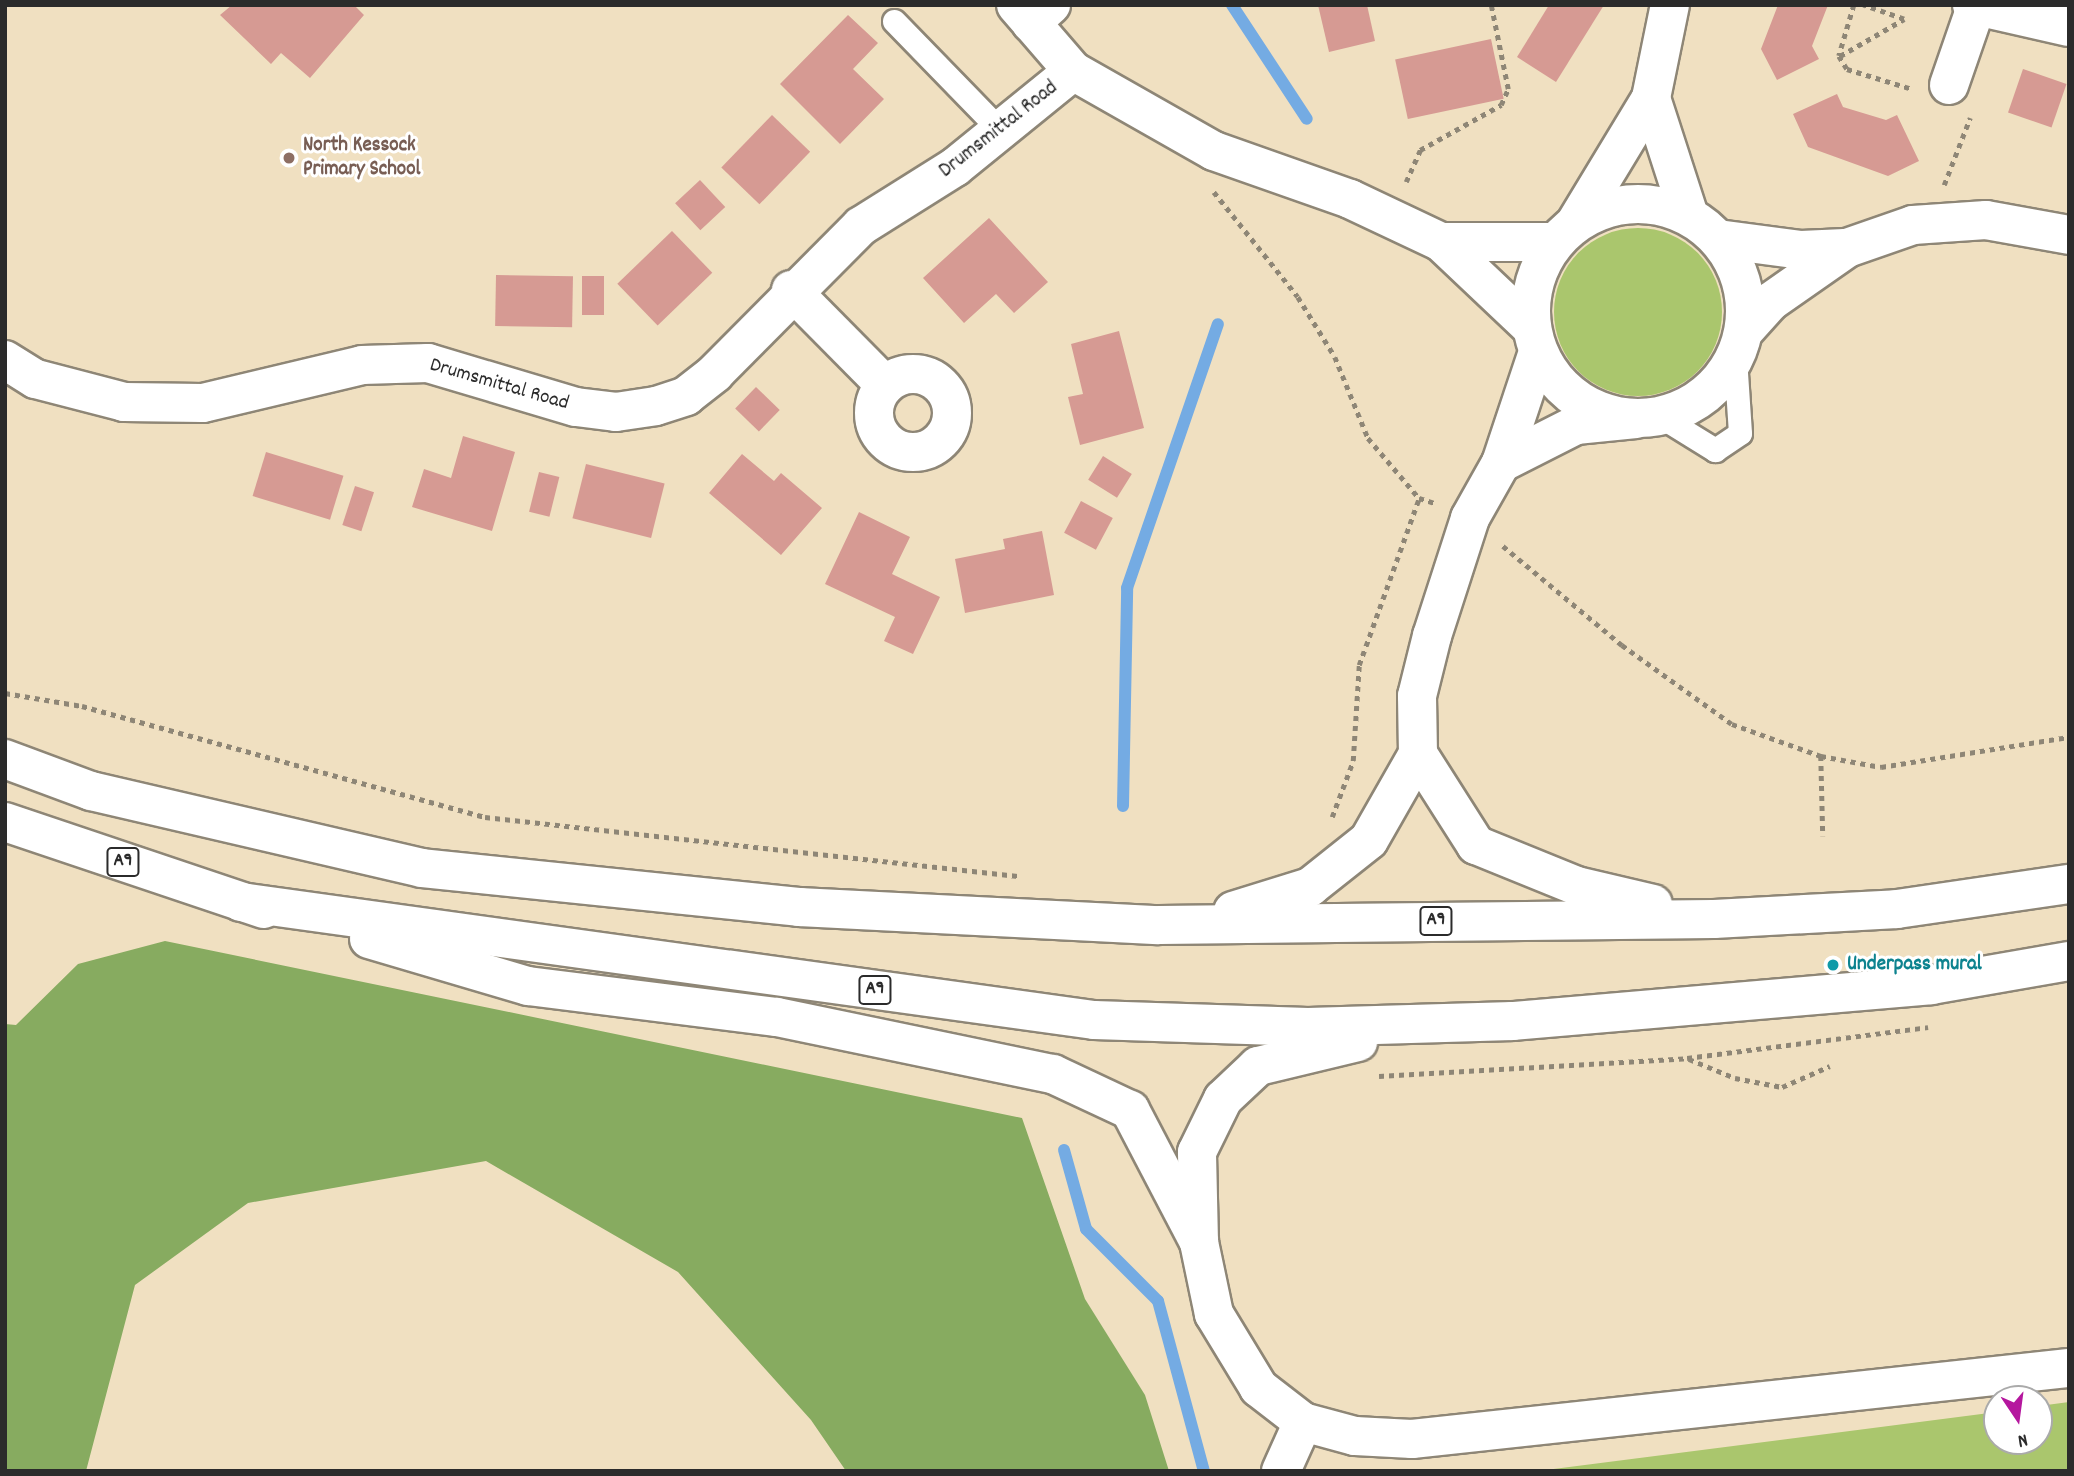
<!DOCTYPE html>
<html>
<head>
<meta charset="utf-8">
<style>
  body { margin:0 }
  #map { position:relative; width:2074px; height:1476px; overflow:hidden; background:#f0e0c1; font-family:Dekko,sans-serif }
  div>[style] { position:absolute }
  .green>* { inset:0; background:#aac66d }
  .round { border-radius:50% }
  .forest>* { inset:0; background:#87ab60 }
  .stream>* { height:12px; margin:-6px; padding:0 6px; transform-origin:6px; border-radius:6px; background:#74abe3 }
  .building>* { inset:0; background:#d69a93; transform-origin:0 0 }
  .path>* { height:4.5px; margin-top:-2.25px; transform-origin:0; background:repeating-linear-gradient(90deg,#8e8676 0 5px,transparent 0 10px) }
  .roads { filter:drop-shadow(2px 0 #8e8676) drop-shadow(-2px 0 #8e8676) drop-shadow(0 2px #8e8676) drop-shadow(0 -2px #8e8676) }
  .service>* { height:23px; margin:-11.5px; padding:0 11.5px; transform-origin:11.5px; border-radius:11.5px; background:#fff }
  .minor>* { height:38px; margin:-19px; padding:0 19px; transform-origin:19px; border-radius:19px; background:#fff }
  .minor>.ring { margin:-19px; padding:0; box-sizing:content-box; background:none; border:38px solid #fff; border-radius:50% }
  .tertiary>* { height:38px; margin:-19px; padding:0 19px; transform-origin:19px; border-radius:19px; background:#fff }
  .tertiary>.ring { margin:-19px; padding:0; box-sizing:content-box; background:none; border:38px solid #fff; border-radius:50% }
  .trunk>* { height:38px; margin:-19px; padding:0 19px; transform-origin:19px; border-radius:19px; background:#fff }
  .dots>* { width:19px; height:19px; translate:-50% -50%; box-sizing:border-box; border:4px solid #fff; border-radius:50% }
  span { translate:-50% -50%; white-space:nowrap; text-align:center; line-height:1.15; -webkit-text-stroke:6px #fff; paint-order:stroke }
  .shield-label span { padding:2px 5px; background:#fff; border:2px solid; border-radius:5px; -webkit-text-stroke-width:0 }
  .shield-label { font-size:19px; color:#2b2b2b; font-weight:700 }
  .street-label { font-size:21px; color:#2b2b2b }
  .education-label { font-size:21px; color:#785e54; font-weight:700 }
  .left { translate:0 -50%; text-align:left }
  .culture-label { font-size:21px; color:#0d838f; font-weight:700 }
  .frame { position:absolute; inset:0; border:7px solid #2b2b2b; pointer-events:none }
  .north { position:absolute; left:1983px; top:1385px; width:70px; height:70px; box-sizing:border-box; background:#fff; border:2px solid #aaa; border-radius:50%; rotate:167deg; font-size:19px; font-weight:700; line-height:28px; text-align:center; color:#2b2b2b }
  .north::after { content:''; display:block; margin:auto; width:24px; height:32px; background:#b5179e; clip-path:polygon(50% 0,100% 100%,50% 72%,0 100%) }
</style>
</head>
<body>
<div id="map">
  <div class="green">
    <div class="round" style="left:1554px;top:228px;width:168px;height:168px"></div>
    <div style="clip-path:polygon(2069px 1402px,2069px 1471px,1538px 1471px,1997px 1412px,1997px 1441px,2039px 1441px,2039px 1406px)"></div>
  </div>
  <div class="forest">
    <div style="clip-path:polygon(165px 941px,1022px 1118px,1085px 1299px,1145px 1395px,1169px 1471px,846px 1471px,811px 1420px,678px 1272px,486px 1161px,248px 1203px,135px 1285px,86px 1471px,5px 1471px,5px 1024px,16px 1025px,78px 964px)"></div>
  </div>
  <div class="stream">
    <div style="left:1232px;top:5px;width:136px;rotate:56.7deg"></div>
    <div style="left:1123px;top:806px;width:218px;rotate:-88.9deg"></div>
    <div style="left:1127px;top:588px;width:279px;rotate:-71deg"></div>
    <div style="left:1064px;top:1150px;width:82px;rotate:74.4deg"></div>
    <div style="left:1086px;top:1229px;width:102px;rotate:45deg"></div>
    <div style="left:1158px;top:1301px;width:176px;rotate:74.9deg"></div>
  </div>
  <div class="building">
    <div style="clip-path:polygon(232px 5px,354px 5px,364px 15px,310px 78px,281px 53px,271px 64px,220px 15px)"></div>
    <div style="clip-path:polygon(1318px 5px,1367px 5px,1375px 41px,1329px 52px)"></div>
    <div style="clip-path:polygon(1549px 5px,1604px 5px,1556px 82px,1517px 57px)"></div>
    <div style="clip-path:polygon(1778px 5px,1828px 5px,1812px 46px,1819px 59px,1777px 80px,1761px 49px)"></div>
    <div style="clip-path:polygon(848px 15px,878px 43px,853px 69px,884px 99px,840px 144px,780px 84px)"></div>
    <div style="left:1491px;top:39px;width:61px;height:98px;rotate:78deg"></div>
    <div style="left:2023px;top:69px;width:46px;height:46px;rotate:19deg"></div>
    <div style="clip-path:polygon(1837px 94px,1843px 107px,1886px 120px,1897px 115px,1919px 161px,1888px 176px,1808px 147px,1793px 114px)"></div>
    <div style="left:772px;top:115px;width:53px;height:73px;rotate:44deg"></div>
    <div style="left:700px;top:180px;width:37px;height:34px;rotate:47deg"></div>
    <div style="clip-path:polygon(989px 218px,1048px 282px,1014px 313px,996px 294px,964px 323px,923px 278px)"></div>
    <div style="left:672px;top:231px;width:58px;height:76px;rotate:46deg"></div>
    <div style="left:496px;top:275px;width:77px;height:51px;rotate:1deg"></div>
    <div style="left:582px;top:276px;width:22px;height:39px"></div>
    <div style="clip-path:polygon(1119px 331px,1144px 428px,1080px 445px,1068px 397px,1083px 394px,1071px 344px)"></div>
    <div style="left:756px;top:387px;width:33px;height:30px;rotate:44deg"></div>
    <div style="clip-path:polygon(463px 436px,515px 452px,492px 531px,412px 507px,424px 469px,451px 478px)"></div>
    <div style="left:266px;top:452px;width:81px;height:46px;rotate:17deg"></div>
    <div style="clip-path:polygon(742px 454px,774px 481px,781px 473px,822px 508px,781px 555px,709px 493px)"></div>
    <div style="left:1103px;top:456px;width:34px;height:28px;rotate:32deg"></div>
    <div style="left:586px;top:464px;width:81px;height:56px;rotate:14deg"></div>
    <div style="left:539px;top:472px;width:21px;height:41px;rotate:14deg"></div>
    <div style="left:355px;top:486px;width:20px;height:41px;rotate:18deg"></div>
    <div style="left:1081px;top:501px;width:36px;height:36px;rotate:28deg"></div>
    <div style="clip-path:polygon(859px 512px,910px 537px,892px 574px,940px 597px,913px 654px,884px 641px,895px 617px,825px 584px)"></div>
    <div style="clip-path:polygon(1042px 531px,1054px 595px,965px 613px,955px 559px,1005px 549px,1003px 539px)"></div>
  </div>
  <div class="path">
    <div style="left:1854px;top:5px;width:53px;rotate:106.4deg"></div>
    <div style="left:1839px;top:56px;width:15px;rotate:58deg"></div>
    <div style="left:1847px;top:69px;width:68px;rotate:17.1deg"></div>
    <div style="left:1840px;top:56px;width:74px;rotate:-30deg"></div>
    <div style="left:1904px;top:19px;width:43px;rotate:-161.1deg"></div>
    <div style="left:1406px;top:182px;width:35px;rotate:-66deg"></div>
    <div style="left:1420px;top:150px;width:93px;rotate:-29.1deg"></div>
    <div style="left:1501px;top:105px;width:17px;rotate:-66deg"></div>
    <div style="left:1508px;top:89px;width:86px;rotate:-101.4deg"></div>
    <div style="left:1944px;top:185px;width:72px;rotate:-68.8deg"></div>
    <div style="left:1214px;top:192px;width:134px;rotate:51.3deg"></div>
    <div style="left:1298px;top:297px;width:70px;rotate:58.3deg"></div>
    <div style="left:1335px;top:357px;width:87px;rotate:67.8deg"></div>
    <div style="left:1368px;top:438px;width:79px;rotate:49.6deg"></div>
    <div style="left:1419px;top:498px;width:16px;rotate:18deg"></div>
    <div style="left:1503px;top:546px;width:155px;rotate:39.8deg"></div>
    <div style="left:1622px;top:645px;width:135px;rotate:35.7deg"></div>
    <div style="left:1732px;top:724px;width:95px;rotate:19.8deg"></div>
    <div style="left:1821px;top:756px;width:80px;rotate:88.6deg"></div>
    <div style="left:5px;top:693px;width:78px;rotate:9.6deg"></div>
    <div style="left:82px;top:706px;width:418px;rotate:15.4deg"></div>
    <div style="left:485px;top:817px;width:536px;rotate:6.32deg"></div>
    <div style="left:1821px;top:756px;width:61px;rotate:10.4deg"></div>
    <div style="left:1881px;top:767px;width:190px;rotate:-9.1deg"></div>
    <div style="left:1332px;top:817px;width:60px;rotate:-69.4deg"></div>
    <div style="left:1353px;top:761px;width:96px;rotate:-86.4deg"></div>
    <div style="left:1359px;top:665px;width:177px;rotate:-70.2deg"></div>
    <div style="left:1689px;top:1059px;width:50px;rotate:22.4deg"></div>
    <div style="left:1735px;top:1078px;width:48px;rotate:10.8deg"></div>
    <div style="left:1782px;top:1087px;width:52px;rotate:-23.6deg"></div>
    <div style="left:1379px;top:1076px;width:309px;rotate:-3.3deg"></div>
    <div style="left:1687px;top:1058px;width:243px;rotate:-7.3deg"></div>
  </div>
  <div class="roads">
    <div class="service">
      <div style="left:894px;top:21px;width:152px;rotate:45.8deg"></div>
      <div style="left:1660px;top:416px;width:65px;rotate:31.7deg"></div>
      <div style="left:1715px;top:450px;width:30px;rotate:-34deg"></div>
      <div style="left:1740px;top:433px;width:75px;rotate:-93.8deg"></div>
    </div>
    <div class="minor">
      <div style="left:1972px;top:5px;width:99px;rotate:12.8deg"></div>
      <div style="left:1031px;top:23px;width:27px;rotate:-42deg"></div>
      <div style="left:1949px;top:85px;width:83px;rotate:-70.9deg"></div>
      <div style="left:1651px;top:98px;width:124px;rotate:72.1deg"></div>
      <div style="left:1576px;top:222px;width:145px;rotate:-58.8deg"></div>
      <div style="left:1651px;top:98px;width:95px;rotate:-78.5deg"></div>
      <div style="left:791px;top:290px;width:134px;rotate:45.3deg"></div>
      <div style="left:5px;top:360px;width:36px;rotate:32deg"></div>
      <div style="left:36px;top:379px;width:91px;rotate:14.6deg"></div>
      <div style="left:124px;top:402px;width:79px;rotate:0.7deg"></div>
      <div style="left:203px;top:403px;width:163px;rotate:-13.4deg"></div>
      <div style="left:362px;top:365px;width:66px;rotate:-1.7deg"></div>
      <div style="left:428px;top:363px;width:154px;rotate:16.6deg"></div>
      <div style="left:576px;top:407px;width:40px;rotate:7.1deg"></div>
      <div style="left:616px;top:412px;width:40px;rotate:-8.5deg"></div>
      <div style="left:656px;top:406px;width:32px;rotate:-18deg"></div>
      <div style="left:686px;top:396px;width:37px;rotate:-38deg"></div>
      <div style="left:715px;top:373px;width:207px;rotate:-45.2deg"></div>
      <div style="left:861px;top:226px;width:111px;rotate:-32.1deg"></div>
      <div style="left:955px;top:167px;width:152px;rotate:-39.1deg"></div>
      <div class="ring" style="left:874px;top:374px;width:40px;height:40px"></div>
    </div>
    <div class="tertiary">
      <div style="left:1016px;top:5px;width:87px;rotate:49.2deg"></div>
      <div style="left:1073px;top:71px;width:162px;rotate:29.6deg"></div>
      <div style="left:1214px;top:151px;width:144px;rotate:19.4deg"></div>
      <div style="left:1350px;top:199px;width:101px;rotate:25.3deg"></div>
      <div style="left:1441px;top:242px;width:124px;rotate:43.4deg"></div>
      <div class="ring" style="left:1531px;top:204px;width:176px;height:176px"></div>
      <div style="left:1718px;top:239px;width:84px;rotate:7.5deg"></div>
      <div style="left:1801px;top:250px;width:44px;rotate:-2.6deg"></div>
      <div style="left:1441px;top:242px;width:114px"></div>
      <div style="left:1744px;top:331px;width:39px;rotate:-48deg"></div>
      <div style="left:1770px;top:302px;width:94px;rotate:-35deg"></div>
      <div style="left:1847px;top:248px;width:70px;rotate:-19.2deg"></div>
      <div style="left:1913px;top:225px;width:73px;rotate:-3.9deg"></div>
      <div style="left:1986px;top:220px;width:84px;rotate:10.2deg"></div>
      <div style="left:1281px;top:1471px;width:54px;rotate:-65.8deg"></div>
      <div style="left:1303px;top:1422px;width:54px;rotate:15.1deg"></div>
      <div style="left:1355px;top:1436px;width:57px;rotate:3deg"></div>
      <div style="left:1412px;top:1439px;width:661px;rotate:-6.17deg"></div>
    </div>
    <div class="trunk">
      <div style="left:1501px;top:463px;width:84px;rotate:-26.9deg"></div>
      <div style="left:1576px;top:425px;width:60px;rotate:-5.7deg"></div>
      <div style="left:1418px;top:754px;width:108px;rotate:57.5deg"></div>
      <div style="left:1476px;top:845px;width:109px;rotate:22.1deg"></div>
      <div style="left:1577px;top:886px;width:78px;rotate:13.3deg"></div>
      <div style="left:5px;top:759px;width:92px;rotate:20.4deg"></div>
      <div style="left:91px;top:791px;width:340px;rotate:13.1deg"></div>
      <div style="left:422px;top:868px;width:379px;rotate:5.9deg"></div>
      <div style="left:799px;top:907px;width:360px;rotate:2.9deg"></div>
      <div style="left:1159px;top:925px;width:555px;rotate:-0.62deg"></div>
      <div style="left:1714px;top:919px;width:183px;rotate:-3.1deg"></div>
      <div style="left:1897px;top:909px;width:174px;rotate:-8.3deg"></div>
      <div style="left:5px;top:822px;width:273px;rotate:18.6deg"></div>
      <div style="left:241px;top:902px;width:861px;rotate:7.88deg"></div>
      <div style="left:1094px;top:1020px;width:214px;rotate:1.9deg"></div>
      <div style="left:1308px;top:1027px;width:205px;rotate:-1.7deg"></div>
      <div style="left:1513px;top:1021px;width:420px;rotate:-4.9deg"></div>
      <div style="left:1931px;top:985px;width:140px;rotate:-9.9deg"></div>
      <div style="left:1233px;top:911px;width:81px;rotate:-17.3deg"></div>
      <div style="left:1310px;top:887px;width:75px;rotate:-38.5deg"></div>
      <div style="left:1369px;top:840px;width:99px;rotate:-60.3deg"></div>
      <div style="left:1418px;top:754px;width:58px;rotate:-91deg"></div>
      <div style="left:1417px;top:696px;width:62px;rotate:-76deg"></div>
      <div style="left:1432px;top:636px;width:124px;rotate:-72.1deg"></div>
      <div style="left:1470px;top:518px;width:63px;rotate:-60.6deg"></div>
      <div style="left:1501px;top:463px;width:117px;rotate:-71.6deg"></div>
      <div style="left:369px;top:939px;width:166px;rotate:16.5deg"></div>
      <div style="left:528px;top:986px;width:251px;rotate:7.1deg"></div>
      <div style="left:777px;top:1017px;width:282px;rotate:11.7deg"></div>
      <div style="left:1053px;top:1074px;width:85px;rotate:25.1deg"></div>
      <div style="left:1130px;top:1110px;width:149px;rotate:62.4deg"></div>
      <div style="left:1303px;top:1422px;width:56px;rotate:-142.3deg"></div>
      <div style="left:1259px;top:1388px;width:87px;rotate:-121.3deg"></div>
      <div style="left:1214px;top:1314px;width:74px;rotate:-101.8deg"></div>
      <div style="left:1199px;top:1242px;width:90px;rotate:-91.3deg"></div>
      <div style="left:1197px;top:1152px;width:59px;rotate:-63.9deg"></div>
      <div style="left:1223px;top:1099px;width:48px;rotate:-43.3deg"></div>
      <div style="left:1258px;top:1066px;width:103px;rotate:-13.5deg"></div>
    </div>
  </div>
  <div class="dots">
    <div style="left:289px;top:158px;background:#8d6e63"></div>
    <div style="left:1833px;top:965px;background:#0f9aa8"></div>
  </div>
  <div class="shield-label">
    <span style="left:123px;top:862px">A9</span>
    <span style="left:1436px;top:921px">A9</span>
    <span style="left:875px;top:990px">A9</span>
  </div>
  <div class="street-label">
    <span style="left:999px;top:130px;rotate:-38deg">Drumsmittal Road</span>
    <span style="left:499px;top:385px;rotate:16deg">Drumsmittal Road</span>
  </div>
  <div class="education-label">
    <span class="left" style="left:303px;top:158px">North Kessock<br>Primary School</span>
  </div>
  <div class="culture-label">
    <span class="left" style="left:1847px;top:965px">Underpass mural</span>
  </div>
  <div class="frame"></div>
  <div class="north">N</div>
</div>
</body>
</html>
